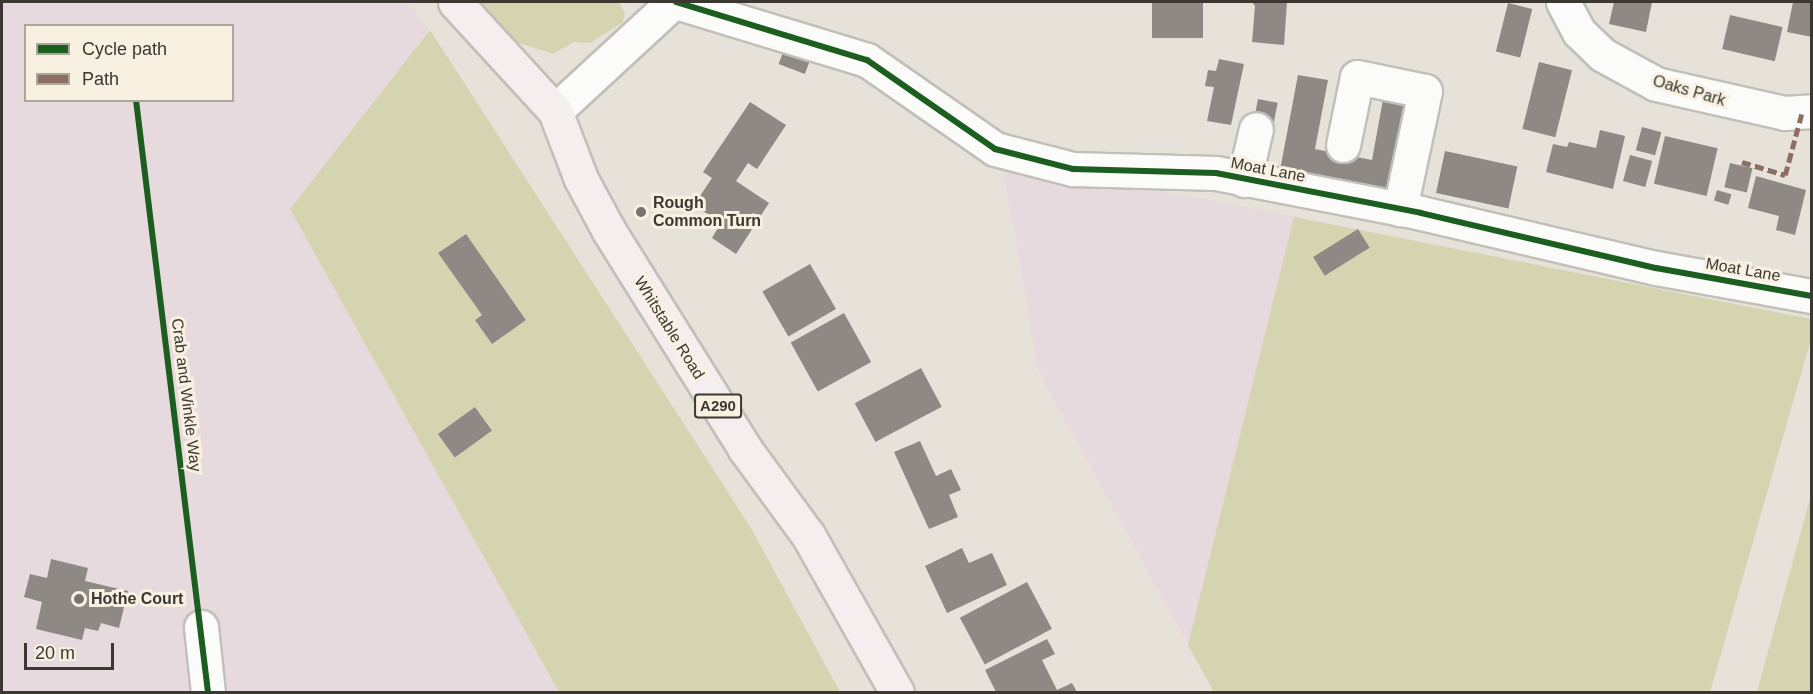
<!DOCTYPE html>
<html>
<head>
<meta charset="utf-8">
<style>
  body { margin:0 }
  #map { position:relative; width:1813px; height:694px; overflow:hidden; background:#e6e2da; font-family:Helvetica,sans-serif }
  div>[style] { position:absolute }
  .education>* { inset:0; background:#e7dade }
  .green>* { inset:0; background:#d4d4b1 }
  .building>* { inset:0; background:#8e8985; transform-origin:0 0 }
  .roads { filter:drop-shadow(2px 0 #c2bfb9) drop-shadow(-2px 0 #c2bfb9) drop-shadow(0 2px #c2bfb9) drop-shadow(0 -2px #c2bfb9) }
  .minor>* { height:33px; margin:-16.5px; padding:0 16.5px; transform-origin:16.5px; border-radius:16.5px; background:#fbfbf9 }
  .major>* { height:33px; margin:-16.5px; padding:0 16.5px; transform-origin:16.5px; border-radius:16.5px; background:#f5eeee }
  .quiet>* { height:4.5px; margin-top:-2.25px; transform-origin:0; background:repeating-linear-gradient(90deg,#8d6e63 0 9px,transparent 0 13.5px) }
  .cycleway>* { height:6px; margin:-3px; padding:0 3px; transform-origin:3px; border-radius:3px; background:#1b5e20 }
  .dots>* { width:16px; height:16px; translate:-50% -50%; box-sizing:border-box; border:3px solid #f8f1e2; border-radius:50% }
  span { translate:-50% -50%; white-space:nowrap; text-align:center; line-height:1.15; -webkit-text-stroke:6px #f8f1e2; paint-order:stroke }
  .shield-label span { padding:2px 4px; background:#f8f1e2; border:2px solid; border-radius:4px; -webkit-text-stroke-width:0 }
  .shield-label { font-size:15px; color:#3b3832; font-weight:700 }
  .street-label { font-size:16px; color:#3b3832 }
  .poi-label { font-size:16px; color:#3b3832; font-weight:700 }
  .left { translate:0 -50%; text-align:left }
  .frame { position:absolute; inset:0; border:3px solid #3b3832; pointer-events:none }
  .legend { position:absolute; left:24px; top:24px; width:210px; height:78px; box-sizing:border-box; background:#f8f1e2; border:2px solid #aca79c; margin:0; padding:8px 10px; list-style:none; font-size:18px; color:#3b3832 }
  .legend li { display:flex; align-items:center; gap:12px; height:30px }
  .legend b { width:30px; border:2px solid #aca79c }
  .scale { position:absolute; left:24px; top:643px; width:90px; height:27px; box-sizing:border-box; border:3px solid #3b3832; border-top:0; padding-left:8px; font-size:18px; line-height:21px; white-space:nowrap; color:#3b3832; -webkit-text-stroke:4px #f8f1e2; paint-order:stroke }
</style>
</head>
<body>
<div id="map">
  <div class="education">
    <div style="clip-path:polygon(evenodd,2px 2px,407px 2px,430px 30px,290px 209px,559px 692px,2px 692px,2px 2px,26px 26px,232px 26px,232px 100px,26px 100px,26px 26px)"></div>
    <div style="clip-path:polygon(1003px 168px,1205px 199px,1811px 319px,1811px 339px,1710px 692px,1214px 692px,1038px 370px)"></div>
  </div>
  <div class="green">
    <div style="clip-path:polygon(474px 2px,619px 2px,625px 14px,622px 23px,590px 43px,574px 42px,553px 54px,510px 40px)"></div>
    <div style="clip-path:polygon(evenodd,430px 30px,751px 528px,840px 692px,559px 692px,290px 209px,430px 30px,466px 234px,526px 319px,492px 343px,475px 320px,482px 315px,438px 253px,466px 234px,430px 30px,475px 407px,492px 429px,455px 457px,438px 435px,475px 407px)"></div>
    <div style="clip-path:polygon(1294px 217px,1811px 319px,1811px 339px,1710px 692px,1214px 692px,1188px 645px)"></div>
    <div style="clip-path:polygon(1811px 495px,1811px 692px,1757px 692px)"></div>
  </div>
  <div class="building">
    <div style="left:1152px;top:2px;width:51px;height:36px"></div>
    <div style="clip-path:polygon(1252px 2px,1287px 2px,1284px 45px,1252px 42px,1255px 6px)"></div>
    <div style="clip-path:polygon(1614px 2px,1652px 2px,1646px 32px,1609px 24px)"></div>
    <div style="clip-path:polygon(1793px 2px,1812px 2px,1812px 37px,1787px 32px)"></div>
    <div style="left:1508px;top:3px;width:25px;height:50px;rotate:14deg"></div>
    <div style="left:1730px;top:15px;width:54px;height:35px;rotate:13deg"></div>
    <div style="left:784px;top:50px;width:28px;height:15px;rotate:21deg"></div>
    <div style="clip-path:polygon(1219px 59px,1244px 64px,1231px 125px,1207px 121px,1214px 87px,1205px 86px,1208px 70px,1216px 71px)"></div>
    <div style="left:1539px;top:62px;width:34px;height:69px;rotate:14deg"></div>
    <div style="clip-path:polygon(1298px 75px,1328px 80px,1315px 149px,1372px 160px,1384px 94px,1410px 99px,1393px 192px,1280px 170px)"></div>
    <div style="left:1258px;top:99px;width:20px;height:21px;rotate:11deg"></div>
    <div style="clip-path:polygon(750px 102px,786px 125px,757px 169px,748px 163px,736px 181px,769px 203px,736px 254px,712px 238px,721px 223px,694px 205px,712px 178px,703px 172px)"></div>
    <div style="left:1642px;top:127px;width:20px;height:24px;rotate:15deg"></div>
    <div style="clip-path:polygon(1600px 130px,1625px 136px,1613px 189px,1546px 172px,1553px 144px,1567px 147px,1569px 142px,1596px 148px)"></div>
    <div style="left:1665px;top:136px;width:54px;height:49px;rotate:13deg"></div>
    <div style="left:1445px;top:151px;width:74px;height:43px;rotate:12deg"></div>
    <div style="left:1630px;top:155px;width:23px;height:27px;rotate:15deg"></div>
    <div style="left:1730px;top:163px;width:23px;height:25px;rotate:13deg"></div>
    <div style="clip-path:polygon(1756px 176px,1806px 190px,1795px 235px,1776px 230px,1779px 216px,1748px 208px)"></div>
    <div style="left:1717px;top:190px;width:15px;height:11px;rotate:16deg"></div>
    <div style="left:1358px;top:229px;width:22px;height:53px;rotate:58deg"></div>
    <div style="clip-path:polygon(466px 234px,526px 320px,492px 344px,475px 320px,482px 315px,438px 253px)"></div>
    <div style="left:810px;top:264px;width:52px;height:55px;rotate:60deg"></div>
    <div style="left:844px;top:313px;width:56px;height:61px;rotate:61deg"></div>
    <div style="left:921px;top:368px;width:44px;height:75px;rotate:62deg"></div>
    <div style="left:475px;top:407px;width:29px;height:46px;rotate:54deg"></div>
    <div style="clip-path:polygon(920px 441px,936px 476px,951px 469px,961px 490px,949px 495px,958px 517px,929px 529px,894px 452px)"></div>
    <div style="clip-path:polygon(962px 548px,969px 563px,992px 553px,1007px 585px,947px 613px,925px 566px)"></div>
    <div style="clip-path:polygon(51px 559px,88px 568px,85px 581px,128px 591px,119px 628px,101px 623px,98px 631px,85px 628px,82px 640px,36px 629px,42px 602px,24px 597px,30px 574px,47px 578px)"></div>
    <div style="left:1027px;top:582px;width:53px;height:76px;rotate:62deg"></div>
    <div style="clip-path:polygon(1047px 639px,1055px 654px,1042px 660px,1057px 690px,1072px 683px,1077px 692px,996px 692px,985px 670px)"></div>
  </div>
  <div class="roads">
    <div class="minor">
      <div style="left:676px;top:2px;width:200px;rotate:16.9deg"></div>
      <div style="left:867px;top:60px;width:156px;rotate:34.8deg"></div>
      <div style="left:995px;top:149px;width:81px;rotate:14.4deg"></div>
      <div style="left:1073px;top:169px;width:143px;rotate:1.6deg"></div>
      <div style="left:1216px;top:173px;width:209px;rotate:11deg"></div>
      <div style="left:1421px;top:213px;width:241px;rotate:13.2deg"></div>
      <div style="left:1656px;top:268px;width:158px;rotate:10.2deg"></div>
      <div style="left:1563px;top:2px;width:34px;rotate:62deg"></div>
      <div style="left:1579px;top:32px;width:33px;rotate:44deg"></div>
      <div style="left:1603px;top:55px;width:60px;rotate:28.7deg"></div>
      <div style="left:1656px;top:84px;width:132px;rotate:12.7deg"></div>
      <div style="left:1785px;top:113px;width:27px;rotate:-4deg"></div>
      <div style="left:555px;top:111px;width:161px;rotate:-42.7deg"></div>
      <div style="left:1343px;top:145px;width:69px;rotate:-78.4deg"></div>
      <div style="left:1357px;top:77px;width:69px;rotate:11.6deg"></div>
      <div style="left:1425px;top:91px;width:121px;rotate:102deg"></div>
      <div style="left:1244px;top:180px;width:52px;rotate:-76.8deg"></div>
      <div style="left:201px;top:627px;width:65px;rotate:83.9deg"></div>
    </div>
    <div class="major">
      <div style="left:455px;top:2px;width:148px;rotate:47.5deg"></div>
      <div style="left:555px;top:111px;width:73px;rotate:69.1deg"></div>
      <div style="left:581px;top:179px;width:59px;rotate:61.7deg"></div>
      <div style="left:609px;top:231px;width:257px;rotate:58deg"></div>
      <div style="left:745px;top:449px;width:107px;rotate:53.8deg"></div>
      <div style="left:808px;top:535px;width:180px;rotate:60.5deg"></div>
    </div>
  </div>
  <div class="quiet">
    <div style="left:1742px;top:162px;width:45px;rotate:16.8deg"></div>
    <div style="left:1785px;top:175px;width:65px;rotate:-74.9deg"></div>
  </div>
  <div class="cycleway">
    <div style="left:676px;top:2px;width:200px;rotate:16.9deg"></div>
    <div style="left:867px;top:60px;width:156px;rotate:34.8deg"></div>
    <div style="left:995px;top:149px;width:81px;rotate:14.4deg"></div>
    <div style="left:1073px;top:169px;width:143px;rotate:1.6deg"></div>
    <div style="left:1216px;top:173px;width:209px;rotate:11deg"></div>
    <div style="left:1421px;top:213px;width:241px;rotate:13.2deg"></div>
    <div style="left:1656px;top:268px;width:158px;rotate:10.2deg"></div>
    <div style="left:136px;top:100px;width:596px;rotate:83.07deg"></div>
  </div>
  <div class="dots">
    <div style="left:641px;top:212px;background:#77746d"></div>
    <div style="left:79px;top:599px;background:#77746d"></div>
  </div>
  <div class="shield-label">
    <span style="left:718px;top:406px">A290</span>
  </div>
  <div class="street-label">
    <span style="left:1689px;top:91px;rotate:16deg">Oaks Park</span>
    <span style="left:1268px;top:170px;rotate:11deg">Moat Lane</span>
    <span style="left:1743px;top:270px;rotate:10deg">Moat Lane</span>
    <span style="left:669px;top:328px;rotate:58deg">Whitstable Road</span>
    <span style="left:186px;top:395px;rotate:83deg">Crab and Winkle Way</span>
  </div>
  <div class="poi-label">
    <span class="left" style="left:653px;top:212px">Rough<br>Common Turn</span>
    <span class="left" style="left:91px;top:599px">Hothe Court</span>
  </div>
  <div class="frame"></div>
  <ul class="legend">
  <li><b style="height:8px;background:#1b5e20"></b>Cycle path</li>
  <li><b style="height:8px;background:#8d6e63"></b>Path</li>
  </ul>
  <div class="scale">20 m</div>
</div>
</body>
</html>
